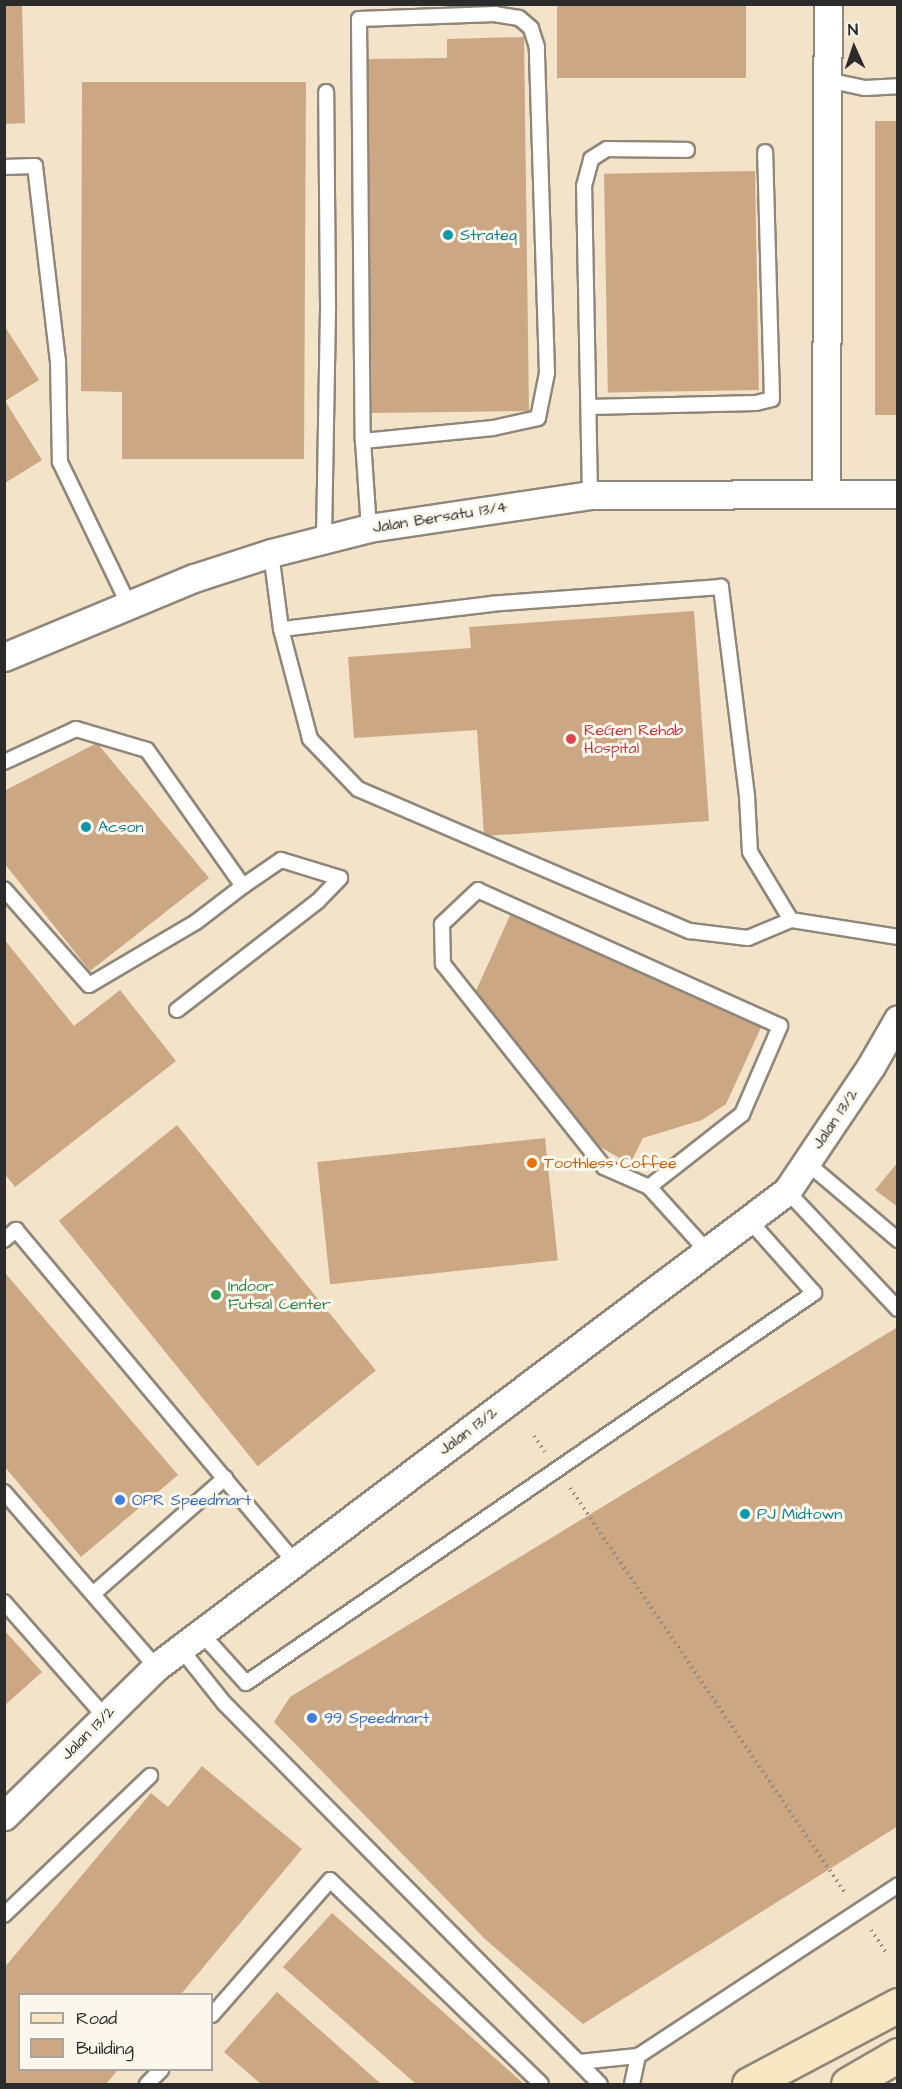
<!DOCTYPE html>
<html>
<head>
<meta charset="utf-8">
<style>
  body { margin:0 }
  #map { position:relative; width:902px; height:2089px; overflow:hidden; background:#f3e3c8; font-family:"Architects Daughter",sans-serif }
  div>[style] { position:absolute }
  .building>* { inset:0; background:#cba784; transform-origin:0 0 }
  .path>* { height:4px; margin-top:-2px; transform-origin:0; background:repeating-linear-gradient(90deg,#8f877a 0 1.5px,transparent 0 6px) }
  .roads { filter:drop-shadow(2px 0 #8f877a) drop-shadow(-2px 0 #8f877a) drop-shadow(0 2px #8f877a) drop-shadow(0 -2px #8f877a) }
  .lane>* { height:14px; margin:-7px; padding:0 7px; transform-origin:7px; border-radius:7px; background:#fff }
  .street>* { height:27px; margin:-13.5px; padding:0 13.5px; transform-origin:13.5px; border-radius:13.5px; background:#fff }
  .secondary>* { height:33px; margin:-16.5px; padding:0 16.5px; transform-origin:16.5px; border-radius:16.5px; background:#f9e7c3 }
  .dots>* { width:16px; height:16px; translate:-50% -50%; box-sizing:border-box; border:3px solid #fbf7ec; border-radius:50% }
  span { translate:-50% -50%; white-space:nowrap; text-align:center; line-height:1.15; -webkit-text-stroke:6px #fbf7ec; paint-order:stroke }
  .culture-label { font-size:16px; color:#0d838f }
  .left { translate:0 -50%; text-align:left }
  .street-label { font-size:16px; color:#2b2b2b }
  .health-label { font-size:16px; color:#be3a42 }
  .food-label { font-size:16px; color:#c56008 }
  .leisure-label { font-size:16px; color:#27864d }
  .shop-label { font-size:16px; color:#366cbe }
  .frame { position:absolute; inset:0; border:6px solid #2b2b2b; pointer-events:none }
  .legend { position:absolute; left:18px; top:1993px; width:195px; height:78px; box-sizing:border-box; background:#fbf7ec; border:2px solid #a8a59f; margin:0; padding:8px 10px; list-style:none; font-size:18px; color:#2b2b2b }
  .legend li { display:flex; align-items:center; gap:12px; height:30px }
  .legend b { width:30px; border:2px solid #a8a59f }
  .north { position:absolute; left:824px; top:18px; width:60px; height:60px; -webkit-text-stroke:4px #fbf7ec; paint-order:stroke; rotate:357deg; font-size:16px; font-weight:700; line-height:24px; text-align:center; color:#2b2b2b }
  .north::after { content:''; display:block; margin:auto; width:21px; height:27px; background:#2b2b2b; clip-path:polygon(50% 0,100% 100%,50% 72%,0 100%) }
</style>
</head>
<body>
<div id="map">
  <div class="building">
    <div style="clip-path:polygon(4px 4px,22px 4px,25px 123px,4px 124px)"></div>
    <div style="left:557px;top:4px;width:189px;height:74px"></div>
    <div style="clip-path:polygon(524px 37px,529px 411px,372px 413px,366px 59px,447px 58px,447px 39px)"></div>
    <div style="clip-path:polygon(82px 82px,306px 82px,304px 459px,122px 459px,122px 392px,81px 391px)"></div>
    <div style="left:875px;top:121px;width:23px;height:294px"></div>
    <div style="left:755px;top:171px;width:219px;height:151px;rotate:89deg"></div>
    <div style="clip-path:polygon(4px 325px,39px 380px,5px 401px,42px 460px,5px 483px)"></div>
    <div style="clip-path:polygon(694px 611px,709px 821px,484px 836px,477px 730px,354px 738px,348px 657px,471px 648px,469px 627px)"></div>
    <div style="clip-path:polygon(97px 743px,209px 878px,90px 971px,4px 863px,4px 791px)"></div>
    <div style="clip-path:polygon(512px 911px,763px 1023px,726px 1104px,702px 1120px,643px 1138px,630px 1164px,588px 1140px,475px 993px)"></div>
    <div style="clip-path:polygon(4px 939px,74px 1026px,120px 990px,176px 1061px,15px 1187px,4px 1173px)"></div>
    <div style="left:177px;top:1125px;width:316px;height:152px;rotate:51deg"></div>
    <div style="left:545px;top:1138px;width:123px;height:229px;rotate:84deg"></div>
    <div style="clip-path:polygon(898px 1162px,898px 1207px,875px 1190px)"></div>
    <div style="clip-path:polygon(6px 1274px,178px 1475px,81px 1557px,4px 1466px)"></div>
    <div style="clip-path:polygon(896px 1328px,898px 1826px,583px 2024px,485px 1939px,274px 1722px,290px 1697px)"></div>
    <div style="clip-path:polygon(4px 1630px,42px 1672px,4px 1706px)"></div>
    <div style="clip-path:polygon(202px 1766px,302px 1849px,181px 1994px,20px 1994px,20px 2070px,118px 2070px,106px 2084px,4px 2084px,4px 1968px,151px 1793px,168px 1807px)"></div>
    <div style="clip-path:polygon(332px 1913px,524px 2084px,416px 2084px,283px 1967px)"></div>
    <div style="clip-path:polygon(277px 1992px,381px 2084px,261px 2084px,224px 2052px)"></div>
  </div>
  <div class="path">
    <div style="left:534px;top:1436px;width:19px;rotate:55deg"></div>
    <div style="left:570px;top:1488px;width:491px;rotate:55.8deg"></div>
    <div style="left:871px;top:1930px;width:29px;rotate:56deg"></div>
  </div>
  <div class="roads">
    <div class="lane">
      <div style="left:827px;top:80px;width:39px;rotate:12deg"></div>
      <div style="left:865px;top:88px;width:33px;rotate:-3deg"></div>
      <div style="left:4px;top:167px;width:31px;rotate:-2deg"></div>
      <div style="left:35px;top:166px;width:196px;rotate:83.3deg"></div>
      <div style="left:58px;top:361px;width:101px;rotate:88.9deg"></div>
      <div style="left:60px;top:462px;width:157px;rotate:64.3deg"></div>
      <div style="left:589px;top:407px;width:167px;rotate:-1.4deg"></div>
      <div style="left:756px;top:403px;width:16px;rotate:-14deg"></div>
      <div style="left:772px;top:399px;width:247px;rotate:-91.6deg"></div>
      <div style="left:363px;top:441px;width:131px;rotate:-5.7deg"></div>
      <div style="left:493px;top:428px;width:46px;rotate:-12.5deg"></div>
      <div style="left:538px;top:418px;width:46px;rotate:-78.7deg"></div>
      <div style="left:547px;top:373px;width:326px;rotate:-91.8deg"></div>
      <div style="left:537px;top:47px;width:20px;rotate:-108deg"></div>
      <div style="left:531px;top:28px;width:16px;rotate:-140deg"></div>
      <div style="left:519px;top:18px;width:24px;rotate:-171deg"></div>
      <div style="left:495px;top:14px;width:136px;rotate:177.9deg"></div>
      <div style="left:359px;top:19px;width:422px;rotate:89.5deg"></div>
      <div style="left:363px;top:441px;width:87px;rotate:86.1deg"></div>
      <div style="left:590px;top:495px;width:309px;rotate:-91.1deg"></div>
      <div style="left:584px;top:186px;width:28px;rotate:-75deg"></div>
      <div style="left:591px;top:159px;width:19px;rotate:-32deg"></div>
      <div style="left:607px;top:149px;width:80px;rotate:0.7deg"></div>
      <div style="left:324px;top:539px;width:235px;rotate:-89deg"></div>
      <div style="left:328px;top:304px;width:212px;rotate:-90.5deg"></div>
      <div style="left:271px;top:553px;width:77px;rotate:82.5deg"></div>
      <div style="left:281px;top:629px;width:114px;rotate:75.2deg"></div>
      <div style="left:310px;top:739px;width:69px;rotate:46.2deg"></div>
      <div style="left:358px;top:789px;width:361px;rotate:23.2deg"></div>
      <div style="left:690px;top:931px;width:58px;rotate:6.9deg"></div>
      <div style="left:748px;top:938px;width:47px;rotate:-22.7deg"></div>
      <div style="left:791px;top:920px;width:79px;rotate:-121.1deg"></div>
      <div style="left:750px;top:852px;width:56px;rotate:-93.1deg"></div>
      <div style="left:747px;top:796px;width:211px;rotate:-97.1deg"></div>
      <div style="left:721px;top:587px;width:230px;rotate:175.8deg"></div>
      <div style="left:492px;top:604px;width:212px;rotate:173.2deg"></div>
      <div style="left:4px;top:762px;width:79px;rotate:-24.6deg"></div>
      <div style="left:76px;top:729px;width:74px;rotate:16.5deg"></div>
      <div style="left:147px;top:750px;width:166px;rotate:54.8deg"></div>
      <div style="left:243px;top:886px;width:59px;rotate:142.5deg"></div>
      <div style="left:196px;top:922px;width:124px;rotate:149.5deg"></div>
      <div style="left:89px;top:985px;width:128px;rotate:-131.5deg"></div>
      <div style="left:791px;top:920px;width:108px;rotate:9deg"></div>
      <div style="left:177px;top:1010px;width:178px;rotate:-37.7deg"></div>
      <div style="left:318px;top:901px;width:32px;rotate:-46deg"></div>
      <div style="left:340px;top:878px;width:62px;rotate:-163deg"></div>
      <div style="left:281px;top:860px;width:46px;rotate:145.6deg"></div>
      <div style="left:806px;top:1162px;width:121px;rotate:40.3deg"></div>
      <div style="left:649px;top:1187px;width:118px;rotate:-38.1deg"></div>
      <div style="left:742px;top:1114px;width:96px;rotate:-66.6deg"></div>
      <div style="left:780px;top:1026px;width:331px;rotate:-155.8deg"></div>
      <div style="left:478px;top:890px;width:50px;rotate:136.6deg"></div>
      <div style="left:442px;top:924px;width:40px;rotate:88.6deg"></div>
      <div style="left:443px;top:964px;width:259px;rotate:51.6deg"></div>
      <div style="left:604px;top:1167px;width:49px;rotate:24deg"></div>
      <div style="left:649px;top:1187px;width:86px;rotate:47.8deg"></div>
      <div style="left:787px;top:1191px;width:162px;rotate:46.8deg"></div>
      <div style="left:4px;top:1240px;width:16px;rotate:-40deg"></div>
      <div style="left:16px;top:1230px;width:434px;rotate:50deg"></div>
      <div style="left:4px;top:1492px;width:232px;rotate:49deg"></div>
      <div style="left:93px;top:1594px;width:176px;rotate:-41.3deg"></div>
      <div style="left:4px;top:1602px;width:152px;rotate:48.7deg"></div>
      <div style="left:201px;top:1633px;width:67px;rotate:48deg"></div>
      <div style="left:246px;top:1683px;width:689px;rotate:-34.47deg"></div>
      <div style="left:814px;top:1293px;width:99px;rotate:-131.7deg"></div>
      <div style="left:181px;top:1649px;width:69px;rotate:51.5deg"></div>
      <div style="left:224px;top:1703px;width:535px;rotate:45.38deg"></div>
      <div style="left:4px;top:1915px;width:202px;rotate:-43.6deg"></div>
      <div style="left:212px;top:2015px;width:179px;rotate:-48.8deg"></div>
      <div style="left:330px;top:1880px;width:293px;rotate:44deg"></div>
      <div style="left:579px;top:2062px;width:59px;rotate:-5.8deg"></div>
      <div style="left:638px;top:2056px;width:311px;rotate:-33.3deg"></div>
      <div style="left:147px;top:2084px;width:20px;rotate:-45deg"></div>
      <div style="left:632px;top:2084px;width:29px;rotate:-78deg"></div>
    </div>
    <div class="street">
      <div style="left:826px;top:493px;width:489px;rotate:-89.8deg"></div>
      <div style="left:4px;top:657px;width:206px;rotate:-22.6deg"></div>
      <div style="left:194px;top:578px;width:81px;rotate:-18deg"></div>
      <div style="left:271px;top:553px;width:101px;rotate:-14.3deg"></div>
      <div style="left:369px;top:528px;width:223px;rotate:-8.5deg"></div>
      <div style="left:590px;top:495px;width:308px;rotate:-0.2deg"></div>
      <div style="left:4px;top:1816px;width:213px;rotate:-44.4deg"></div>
      <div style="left:156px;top:1667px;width:790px;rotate:-37.03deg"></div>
      <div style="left:787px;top:1191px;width:151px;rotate:-56.1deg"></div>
      <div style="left:871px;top:1066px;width:54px;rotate:-60.1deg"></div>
    </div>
    <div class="secondary">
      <div style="left:749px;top:2084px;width:169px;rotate:-27.9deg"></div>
      <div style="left:848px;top:2084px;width:58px;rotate:-30.1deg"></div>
    </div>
  </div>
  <div class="dots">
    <div style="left:448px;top:235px;background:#0f9aa8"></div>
    <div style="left:571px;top:739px;background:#e0444e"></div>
    <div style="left:86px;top:827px;background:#0f9aa8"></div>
    <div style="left:532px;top:1163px;background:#e8710a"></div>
    <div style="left:216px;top:1295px;background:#2e9e5b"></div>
    <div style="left:120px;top:1500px;background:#3f7fe0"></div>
    <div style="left:745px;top:1514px;background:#0f9aa8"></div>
    <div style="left:312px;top:1718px;background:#3f7fe0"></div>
  </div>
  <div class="culture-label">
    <span class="left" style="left:460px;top:235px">Strateq</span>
    <span class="left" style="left:98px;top:827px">Acson</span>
    <span class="left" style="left:757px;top:1514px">PJ Midtown</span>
  </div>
  <div class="street-label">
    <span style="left:440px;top:517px;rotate:-9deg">Jalan Bersatu 13/4</span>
    <span style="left:835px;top:1119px;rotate:-56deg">Jalan 13/2</span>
    <span style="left:468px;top:1431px;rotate:-37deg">Jalan 13/2</span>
    <span style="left:88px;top:1733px;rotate:-45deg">Jalan 13/2</span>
  </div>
  <div class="health-label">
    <span class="left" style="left:584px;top:739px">ReGen Rehab<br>Hospital</span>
  </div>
  <div class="food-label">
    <span class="left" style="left:544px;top:1163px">Toothless Coffee</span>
  </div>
  <div class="leisure-label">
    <span class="left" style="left:228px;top:1295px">Indoor<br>Futsal Center</span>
  </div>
  <div class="shop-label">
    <span class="left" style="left:132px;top:1500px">OPR Speedmart</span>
    <span class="left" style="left:324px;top:1718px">99 Speedmart</span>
  </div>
  <div class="frame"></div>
  <ul class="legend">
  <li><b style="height:8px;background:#f9e7c3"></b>Road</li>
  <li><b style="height:16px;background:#cba784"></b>Building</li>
  </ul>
  <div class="north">N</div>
</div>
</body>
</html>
